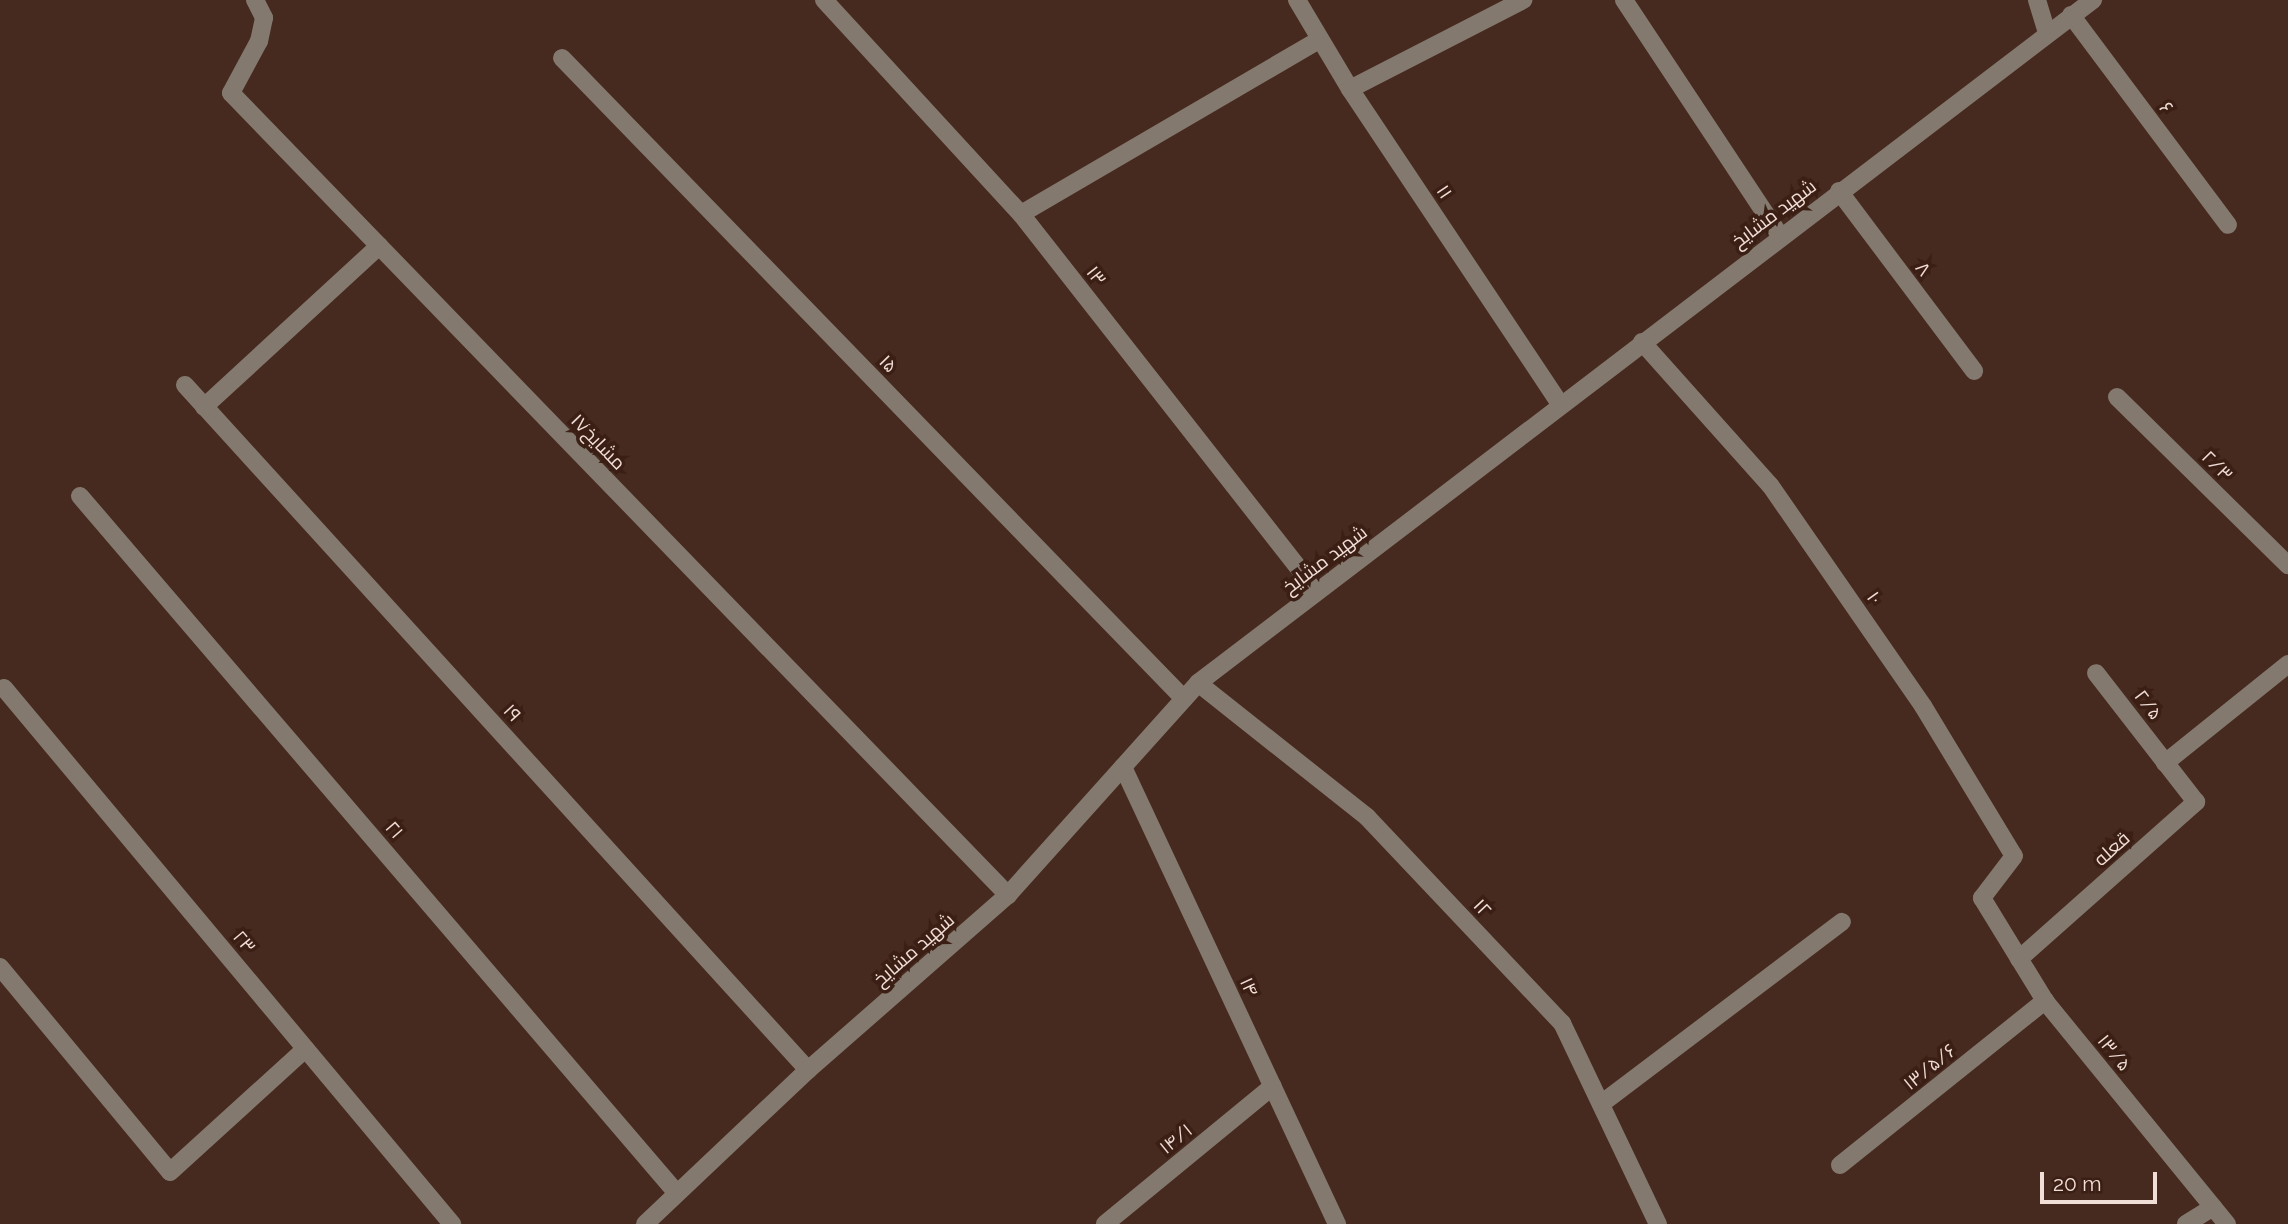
<!DOCTYPE html>
<html>
<head>
<meta charset="utf-8">
<style>
  body { margin:0 }
  #map { position:relative; width:2288px; height:1224px; overflow:hidden; background:#46291f; font-family:Raleway,Cairo,sans-serif }
  div>[style] { position:absolute }
  .minor>* { height:18px; margin:-9px; padding:0 9px; transform-origin:9px; border-radius:9px; background:#84796e }
  span { translate:-50% -50%; white-space:nowrap; text-align:center; line-height:1.15; -webkit-text-stroke:7px #3b1f15; paint-order:stroke }
  .street-label { font-size:19px; color:#f1ded7 }
  .scale { position:absolute; left:2040px; top:1172px; width:117px; height:32px; box-sizing:border-box; border:4px solid #f1ded7; border-top:0; padding-left:9px; font-size:21px; line-height:24px; white-space:nowrap; color:#f1ded7; -webkit-text-stroke:5px #3b1f15; paint-order:stroke }
</style>
</head>
<body>
<div id="map">
  <div class="minor">
    <div style="left:255px;top:0;width:20px;rotate:63deg"></div>
    <div style="left:264px;top:18px;width:24px;rotate:102deg"></div>
    <div style="left:259px;top:41px;width:59px;rotate:118.3deg"></div>
    <div style="left:231px;top:93px;width:1117px;rotate:45.91deg"></div>
    <div style="left:824px;top:0;width:291px;rotate:47.4deg"></div>
    <div style="left:1021px;top:214px;width:480px;rotate:51.9deg"></div>
    <div style="left:1297px;top:0;width:104px;rotate:59.2deg"></div>
    <div style="left:1350px;top:89px;width:380px;rotate:56.3deg"></div>
    <div style="left:1624px;top:0;width:283px;rotate:56.5deg"></div>
    <div style="left:2037px;top:0;width:34px;rotate:73deg"></div>
    <div style="left:2071px;top:15px;width:262px;rotate:53.2deg"></div>
    <div style="left:562px;top:58px;width:893px;rotate:45.86deg"></div>
    <div style="left:1350px;top:89px;width:195px;rotate:-27.2deg"></div>
    <div style="left:1839px;top:191px;width:225px;rotate:53.1deg"></div>
    <div style="left:1021px;top:214px;width:346px;rotate:-30.3deg"></div>
    <div style="left:1642px;top:342px;width:192px;rotate:48.2deg"></div>
    <div style="left:1770px;top:485px;width:269px;rotate:55.3deg"></div>
    <div style="left:1923px;top:706px;width:175px;rotate:58.8deg"></div>
    <div style="left:2014px;top:856px;width:53px;rotate:127.3deg"></div>
    <div style="left:1982px;top:898px;width:121px;rotate:58.5deg"></div>
    <div style="left:2045px;top:1001px;width:288px;rotate:50.8deg"></div>
    <div style="left:185px;top:385px;width:926px;rotate:47.71deg"></div>
    <div style="left:2117px;top:397px;width:240px;rotate:44.5deg"></div>
    <div style="left:204px;top:407px;width:238px;rotate:-42.6deg"></div>
    <div style="left:80px;top:496px;width:916px;rotate:49.43deg"></div>
    <div style="left:1198px;top:683px;width:216px;rotate:38.4deg"></div>
    <div style="left:1367px;top:817px;width:284px;rotate:46.6deg"></div>
    <div style="left:1562px;top:1023px;width:223px;rotate:64.5deg"></div>
    <div style="left:4px;top:688px;width:699px;rotate:50.11deg"></div>
    <div style="left:2165px;top:763px;width:158px;rotate:-38.8deg"></div>
    <div style="left:1123px;top:767px;width:505px;rotate:64.91deg"></div>
    <div style="left:2019px;top:959px;width:237px;rotate:-41.6deg"></div>
    <div style="left:2196px;top:802px;width:163px;rotate:-127.8deg"></div>
    <div style="left:0;top:967px;width:266px;rotate:50.3deg"></div>
    <div style="left:170px;top:1172px;width:183px;rotate:-42.3deg"></div>
    <div style="left:1601px;top:1104px;width:302px;rotate:-37.1deg"></div>
    <div style="left:1840px;top:1165px;width:263px;rotate:-38.7deg"></div>
    <div style="left:645px;top:1224px;width:224px;rotate:-43.4deg"></div>
    <div style="left:808px;top:1070px;width:266px;rotate:-41.2deg"></div>
    <div style="left:1008px;top:895px;width:285px;rotate:-48.1deg"></div>
    <div style="left:1198px;top:683px;width:1126px;rotate:-37.35deg"></div>
    <div style="left:1105px;top:1224px;width:217px;rotate:-39.4deg"></div>
    <div style="left:2186px;top:1224px;width:32px;rotate:-32deg"></div>
  </div>
  <div class="street-label">
    <span style="left:2166px;top:108px;rotate:53deg">۶</span>
    <span style="left:1444px;top:192px;rotate:56deg">۱۱</span>
    <span style="left:1774px;top:214px;rotate:-37deg">شهید مشایخ</span>
    <span style="left:1923px;top:269px;rotate:53deg">۸</span>
    <span style="left:1096px;top:276px;rotate:52deg">۱۳</span>
    <span style="left:888px;top:364px;rotate:46deg">۱۵</span>
    <span style="left:598px;top:442px;rotate:46deg">۱۷مشایخ</span>
    <span style="left:2217px;top:466px;rotate:45deg">۲/۳</span>
    <span style="left:1325px;top:560px;rotate:-37deg">شهید مشایخ</span>
    <span style="left:1874px;top:598px;rotate:55deg">۱۰</span>
    <span style="left:2148px;top:705px;rotate:53deg">۲/۵</span>
    <span style="left:512px;top:713px;rotate:48deg">۱۹</span>
    <span style="left:394px;top:830px;rotate:49deg">۲۱</span>
    <span style="left:2112px;top:849px;rotate:-42deg">قعله</span>
    <span style="left:1482px;top:908px;rotate:47deg">۱۲</span>
    <span style="left:244px;top:942px;rotate:50deg">۲۳</span>
    <span style="left:914px;top:950px;rotate:-41deg">شهید مشایخ</span>
    <span style="left:1249px;top:987px;rotate:65deg">۱۴</span>
    <span style="left:2114px;top:1053px;rotate:51deg">۱۳/۵</span>
    <span style="left:1930px;top:1067px;rotate:-39deg">۱۳/۵/۶</span>
    <span style="left:1176px;top:1139px;rotate:-39deg">۱۴/۱</span>
  </div>
  <div class="scale">20 m</div>
</div>
</body>
</html>
